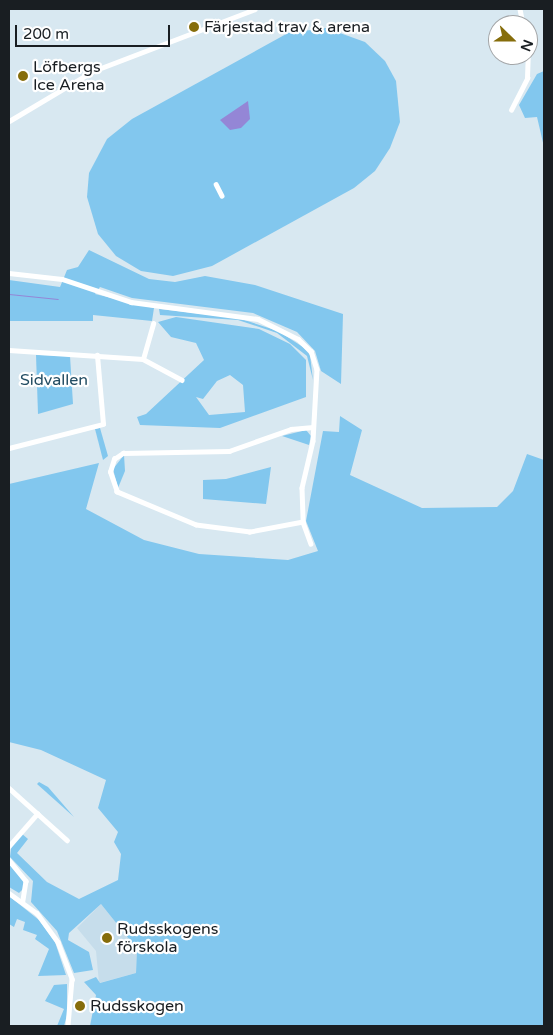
<!DOCTYPE html>
<html>
<head>
<meta charset="utf-8">
<style>
  body { margin:0 }
  #map { position:relative; width:553px; height:1035px; overflow:hidden; background:#d8e8f1; font-family:"Varela Round",sans-serif }
  div>[style] { position:absolute }
  .built>* { inset:0; background:#c6ddeb }
  .green>* { inset:0; background:#82c7ee }
  .water>* { inset:0; background:#9486d6 }
  .stream>* { height:1px; margin:-0.5px; padding:0 0.5px; transform-origin:0.5px; border-radius:0.5px; background:#9486d6 }
  .minor>* { height:4.5px; margin:-2.25px; padding:0 2.25px; transform-origin:2.25px; border-radius:2.25px; background:#fff }
  .tertiary>* { height:5px; margin:-2.5px; padding:0 2.5px; transform-origin:2.5px; border-radius:2.5px; background:#fff }
  .dots>* { width:14px; height:14px; translate:-50% -50%; box-sizing:border-box; border:2px solid #fff; border-radius:50% }
  span { translate:-50% -50%; white-space:nowrap; text-align:center; line-height:1.15; -webkit-text-stroke:4.5px #fff; paint-order:stroke }
  .poi-label { font-size:16px; color:#191e22 }
  .left { translate:0 -50%; text-align:left }
  .park-label { font-size:16px; color:#234d63 }
  .frame { position:absolute; inset:0; border:10px solid #191e22; pointer-events:none }
  .north { position:absolute; left:488px; top:15px; width:50px; height:50px; box-sizing:border-box; background:#fff; border:1px solid #a3a5a7; border-radius:50%; rotate:112deg; font-size:14px; font-weight:700; line-height:20px; text-align:center; color:#191e22 }
  .north::after { content:''; display:block; margin:auto; width:18px; height:22px; background:#866d0b; clip-path:polygon(50% 0,100% 100%,50% 72%,0 100%) }
  .scale { position:absolute; left:15px; top:25px; width:155px; height:22px; box-sizing:border-box; border:2px solid #191e22; border-top:0; padding-left:6px; font-size:15px; line-height:18px; white-space:nowrap; color:#191e22; -webkit-text-stroke:4px #fff; paint-order:stroke }
</style>
</head>
<body>
<div id="map">
  <div class="built">
    <div style="clip-path:polygon(101px 904px,137px 949px,136px 973px,99px 983px,96px 951px,77px 928px)"></div>
  </div>
  <div class="green">
    <div style="clip-path:polygon(326px 28px,365px 42px,385px 61px,396px 81px,400px 122px,390px 148px,375px 171px,354px 188px,212px 266px,173px 276px,141px 271px,116px 256px,98px 234px,87px 197px,89px 173px,107px 139px,132px 119px,288px 33px)"></div>
    <div style="clip-path:polygon(544px 71px,544px 147px,537px 117px,525px 118px,519px 105px,537px 74px)"></div>
    <div style="clip-path:polygon(89px 250px,149px 279px,175px 282px,205px 276px,255px 285px,343px 314px,341px 384px,321px 371px,315px 351px,297px 332px,253px 313px,132px 298px,100px 287px,95px 294px,154px 308px,152px 321px,93px 315px,93px 321px,9px 321px,9px 280px,60px 287px,67px 270px,78px 267px)"></div>
    <div style="clip-path:polygon(159px 309px,238px 318px,278px 331px,303px 347px,310px 355px,313px 380px,307px 356px,277px 333px,238px 320px,160px 315px)"></div>
    <div style="clip-path:polygon(evenodd,176px 317px,259px 329px,290px 344px,306px 360px,306px 397px,220px 428px,140px 425px,137px 417px,146px 414px,204px 360px,196px 343px,171px 337px,158px 322px,176px 317px,230px 375px,243px 385px,245px 412px,209px 415px,196px 397px,203px 399px,217px 381px,230px 375px)"></div>
    <div style="clip-path:polygon(36px 355px,70px 356px,73px 404px,38px 414px)"></div>
    <div style="clip-path:polygon(340px 416px,362px 430px,350px 475px,422px 508px,497px 507px,513px 491px,527px 454px,544px 460px,544px 1026px,90px 1026px,96px 995px,84px 982px,96px 977px,100px 983px,136px 973px,137px 949px,101px 904px,69px 933px,68px 940px,89px 952px,93px 970px,74px 973px,57px 931px,31px 902px,33px 881px,10px 857px,12px 842px,21px 833px,28px 839px,17px 853px,47px 882px,79px 899px,118px 880px,121px 854px,114px 842px,118px 832px,98px 808px,106px 780px,41px 750px,9px 742px,9px 484px,99px 463px,86px 509px,144px 540px,199px 554px,288px 560px,318px 551px,306px 521px,323px 431px,339px 432px)"></div>
    <div style="clip-path:polygon(100px 428px,108px 456px,103px 460px,95px 429px)"></div>
    <div style="clip-path:polygon(306px 430px,311px 436px,309px 445px,282px 436px)"></div>
    <div style="clip-path:polygon(124px 455px,125px 471px,118px 488px,113px 469px)"></div>
    <div style="clip-path:polygon(271px 467px,266px 504px,203px 499px,203px 480px,226px 479px)"></div>
    <div style="clip-path:polygon(39px 782px,48px 787px,74px 817px,37px 784px)"></div>
    <div style="clip-path:polygon(9px 864px,28px 884px,19px 893px,9px 887px)"></div>
    <div style="clip-path:polygon(9px 896px,39px 920px,55px 942px,66px 975px,38px 976px,49px 949px,35px 939px,37px 935px,23px 930px,25px 922px,17px 919px,14px 927px,9px 924px)"></div>
    <div style="clip-path:polygon(67px 984px,67px 1015px,64px 1026px,57px 1026px,64px 1009px,45px 1001px,54px 985px)"></div>
  </div>
  <div class="water">
    <div style="clip-path:polygon(248px 101px,250px 119px,241px 128px,230px 130px,220px 120px)"></div>
  </div>
  <div class="stream">
    <div style="left:9px;top:294px;width:49px;rotate:5.8deg"></div>
  </div>
  <div class="minor">
    <div style="left:520px;top:9px;width:16px;rotate:79deg"></div>
    <div style="left:511px;top:110px;width:36px;rotate:-63deg"></div>
    <div style="left:527px;top:78px;width:23px;rotate:-88deg"></div>
    <div style="left:216px;top:184px;width:13px;rotate:63deg"></div>
    <div style="left:9px;top:273px;width:53px;rotate:6.5deg"></div>
    <div style="left:62px;top:279px;width:73px;rotate:18.4deg"></div>
    <div style="left:131px;top:302px;width:128px;rotate:7.6deg"></div>
    <div style="left:258px;top:319px;width:45px;rotate:26.6deg"></div>
    <div style="left:298px;top:339px;width:18px;rotate:43deg"></div>
    <div style="left:311px;top:351px;width:19px;rotate:72deg"></div>
    <div style="left:317px;top:369px;width:72px;rotate:93.2deg"></div>
    <div style="left:313px;top:441px;width:48px;rotate:103.2deg"></div>
    <div style="left:302px;top:488px;width:34px;rotate:88deg"></div>
    <div style="left:303px;top:522px;width:23px;rotate:70deg"></div>
    <div style="left:9px;top:350px;width:134px;rotate:3.8deg"></div>
    <div style="left:143px;top:359px;width:44px;rotate:28.3deg"></div>
    <div style="left:143px;top:359px;width:37px;rotate:-74deg"></div>
    <div style="left:9px;top:448px;width:97px;rotate:-14.3deg"></div>
    <div style="left:103px;top:424px;width:69px;rotate:-95deg"></div>
    <div style="left:303px;top:522px;width:54px;rotate:169.3deg"></div>
    <div style="left:250px;top:532px;width:54px;rotate:-172.6deg"></div>
    <div style="left:196px;top:525px;width:86px;rotate:-157.3deg"></div>
    <div style="left:117px;top:492px;width:21px;rotate:-109deg"></div>
    <div style="left:110px;top:472px;width:14px;rotate:-73deg"></div>
    <div style="left:114px;top:459px;width:11px;rotate:-34deg"></div>
    <div style="left:123px;top:453px;width:106px;rotate:-1.1deg"></div>
    <div style="left:229px;top:451px;width:66px;rotate:-19.5deg"></div>
    <div style="left:291px;top:429px;width:22px;rotate:-5deg"></div>
    <div style="left:9px;top:788px;width:78px;rotate:41.9deg"></div>
    <div style="left:9px;top:846px;width:43px;rotate:-48.8deg"></div>
    <div style="left:9px;top:860px;width:27px;rotate:51deg"></div>
    <div style="left:26px;top:881px;width:20px;rotate:99deg"></div>
    <div style="left:9px;top:893px;width:34px;rotate:36deg"></div>
    <div style="left:37px;top:913px;width:36px;rotate:54deg"></div>
    <div style="left:58px;top:942px;width:40px;rotate:69deg"></div>
    <div style="left:72px;top:979px;width:47px;rotate:94.9deg"></div>
  </div>
  <div class="tertiary">
    <div style="left:9px;top:121px;width:98px;rotate:-30.8deg"></div>
    <div style="left:93px;top:71px;width:173px;rotate:-20.9deg"></div>
  </div>
  <div class="dots">
    <div style="left:194px;top:27px;background:#866d0b"></div>
    <div style="left:23px;top:76px;background:#866d0b"></div>
    <div style="left:107px;top:938px;background:#866d0b"></div>
    <div style="left:80px;top:1006px;background:#866d0b"></div>
  </div>
  <div class="poi-label">
    <span class="left" style="left:204px;top:27px">Färjestad trav &amp; arena</span>
    <span class="left" style="left:33px;top:76px">Löfbergs<br>Ice Arena</span>
    <span class="left" style="left:117px;top:938px">Rudsskogens<br>förskola</span>
    <span class="left" style="left:90px;top:1006px">Rudsskogen</span>
  </div>
  <div class="park-label">
    <span style="left:54px;top:380px">Sidvallen</span>
  </div>
  <div class="frame"></div>
  <div class="north">N</div>
  <div class="scale">200 m</div>
</div>
</body>
</html>
